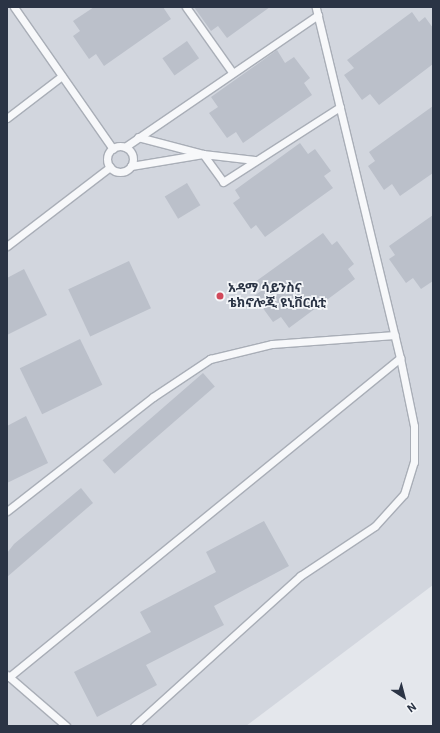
<!DOCTYPE html>
<html>
<head>
<meta charset="utf-8">
<style>
  body { margin:0 }
  #map { position:relative; width:440px; height:733px; overflow:hidden; background:#e4e7ec; font-family:Roboto,"Noto Sans Ethiopic",sans-serif }
  div>[style] { position:absolute }
  .built>* { inset:0; background:#d2d6de }
  .building>* { inset:0; background:#bbc0ca; transform-origin:0 0 }
  .roads { filter:drop-shadow(1px 0 #a9aeb7) drop-shadow(-1px 0 #a9aeb7) drop-shadow(0 1px #a9aeb7) drop-shadow(0 -1px #a9aeb7) }
  .service>* { height:7px; margin:-3.5px; padding:0 3.5px; transform-origin:3.5px; border-radius:3.5px; background:#f7f8fa }
  .service>.ring { margin:-3.5px; padding:0; box-sizing:content-box; background:none; border:7px solid #f7f8fa; border-radius:50% }
  .dots>* { width:11px; height:11px; translate:-50% -50%; box-sizing:border-box; border:2px solid #f4f6f9; border-radius:50% }
  span { translate:-50% -50%; white-space:nowrap; text-align:center; line-height:1.15; -webkit-text-stroke:3.5px #f4f6f9; paint-order:stroke }
  .poi-label { font-size:13px; color:#2b3445; font-weight:700 }
  .left { translate:0 -50%; text-align:left }
  .frame { position:absolute; inset:0; border:8px solid #2b3445; pointer-events:none }
  .north { position:absolute; left:384px; top:677px; width:40px; height:40px; -webkit-text-stroke:3px #f4f6f9; paint-order:stroke; rotate:144deg; font-size:11px; font-weight:700; line-height:16px; text-align:center; color:#2b3445 }
  .north::after { content:''; display:block; margin:auto; width:14px; height:18px; background:#2b3445; clip-path:polygon(50% 0,100% 100%,50% 72%,0 100%) }
</style>
</head>
<body>
<div id="map">
  <div class="built">
    <div style="clip-path:polygon(7px 7px,433px 7px,433px 585px,246px 726px,7px 726px)"></div>
  </div>
  <div class="building">
    <div style="clip-path:polygon(94px 7px,163px 7px,171px 19px,104px 66px,96px 54px,89px 59px,73px 36px,80px 31px,73px 21px)"></div>
    <div style="clip-path:polygon(194px 7px,270px 7px,227px 38px,218px 26px,211px 31px)"></div>
    <div style="clip-path:polygon(412px 12px,419px 22px,425px 17px,433px 28px,433px 64px,379px 105px,370px 94px,362px 100px,344px 75px,354px 68px,347px 60px)"></div>
    <div style="left:187px;top:41px;width:21px;height:30px;rotate:55deg"></div>
    <div style="clip-path:polygon(277px 50px,285px 63px,294px 57px,310px 78px,304px 83px,312px 95px,243px 143px,236px 132px,227px 138px,209px 113px,218px 107px,211px 97px)"></div>
    <div style="clip-path:polygon(433px 106px,433px 173px,400px 196px,392px 184px,384px 190px,368px 166px,375px 161px,369px 152px)"></div>
    <div style="clip-path:polygon(300px 143px,308px 154px,315px 149px,331px 171px,324px 176px,333px 188px,265px 237px,256px 225px,251px 229px,233px 203px,240px 198px,235px 190px)"></div>
    <div style="left:187px;top:183px;width:26px;height:26px;rotate:59deg"></div>
    <div style="clip-path:polygon(433px 215px,433px 281px,421px 289px,413px 278px,406px 283px,389px 259px,395px 255px,389px 246px)"></div>
    <div style="clip-path:polygon(323px 233px,332px 245px,337px 241px,354px 264px,348px 269px,355px 279px,289px 328px,281px 317px,273px 322px,254px 296px,261px 291px,255px 282px)"></div>
    <div style="left:129px;top:261px;width:52px;height:67px;rotate:65deg"></div>
    <div style="clip-path:polygon(24px 269px,47px 315px,7px 335px,7px 278px)"></div>
    <div style="left:80px;top:339px;width:51px;height:67px;rotate:64deg"></div>
    <div style="left:203px;top:373px;width:18px;height:133px;rotate:49deg"></div>
    <div style="clip-path:polygon(26px 416px,48px 463px,7px 483px,7px 426px)"></div>
    <div style="clip-path:polygon(81px 488px,93px 503px,7px 577px,7px 553px,14px 544px)"></div>
    <div style="clip-path:polygon(264px 521px,289px 566px,214px 606px,224px 625px,146px 665px,157px 685px,97px 717px,74px 672px,151px 632px,140px 612px,216px 572px,206px 552px)"></div>
  </div>
  <div class="roads">
    <div class="service">
      <div style="left:14px;top:7px;width:173px;rotate:55.1deg"></div>
      <div style="left:186px;top:7px;width:80px;rotate:54.7deg"></div>
      <div style="left:7px;top:118px;width:69px;rotate:-37.4deg"></div>
      <div style="left:138px;top:137px;width:67px;rotate:14.7deg"></div>
      <div style="left:203px;top:154px;width:52px;rotate:6.6deg"></div>
      <div class="ring" style="left:107px;top:146px;width:19px;height:19px"></div>
      <div style="left:125px;top:147px;width:234px;rotate:-34.4deg"></div>
      <div style="left:131px;top:166px;width:73px;rotate:-9.5deg"></div>
      <div style="left:203px;top:154px;width:34px;rotate:54deg"></div>
      <div style="left:223px;top:182px;width:139px;rotate:-32.7deg"></div>
      <div style="left:7px;top:246px;width:130px;rotate:-37.5deg"></div>
      <div style="left:7px;top:511px;width:185px;rotate:-38deg"></div>
      <div style="left:153px;top:397px;width:69px;rotate:-33.7deg"></div>
      <div style="left:210px;top:359px;width:64px;rotate:-13.6deg"></div>
      <div style="left:272px;top:344px;width:123px;rotate:-4.2deg"></div>
      <div style="left:7px;top:675px;width:78px;rotate:40.8deg"></div>
      <div style="left:9px;top:677px;width:505px;rotate:-39.21deg"></div>
      <div style="left:134px;top:726px;width:224px;rotate:-42.1deg"></div>
      <div style="left:300px;top:576px;width:90px;rotate:-33.7deg"></div>
      <div style="left:375px;top:526px;width:43px;rotate:-47.8deg"></div>
      <div style="left:404px;top:494px;width:34px;rotate:-73deg"></div>
      <div style="left:414px;top:462px;width:36px;rotate:-90deg"></div>
      <div style="left:414px;top:426px;width:69px;rotate:-101.6deg"></div>
      <div style="left:400px;top:358px;width:361px;rotate:-103.5deg"></div>
    </div>
  </div>
  <div class="dots">
    <div style="left:220px;top:296px;background:#d1495b"></div>
  </div>
  <div class="poi-label">
    <span class="left" style="left:228px;top:296px">አዳማ ሳይንስና<br>ቴክኖሎጂ ዩኒቨርሲቲ</span>
  </div>
  <div class="frame"></div>
  <div class="north">N</div>
</div>
</body>
</html>
